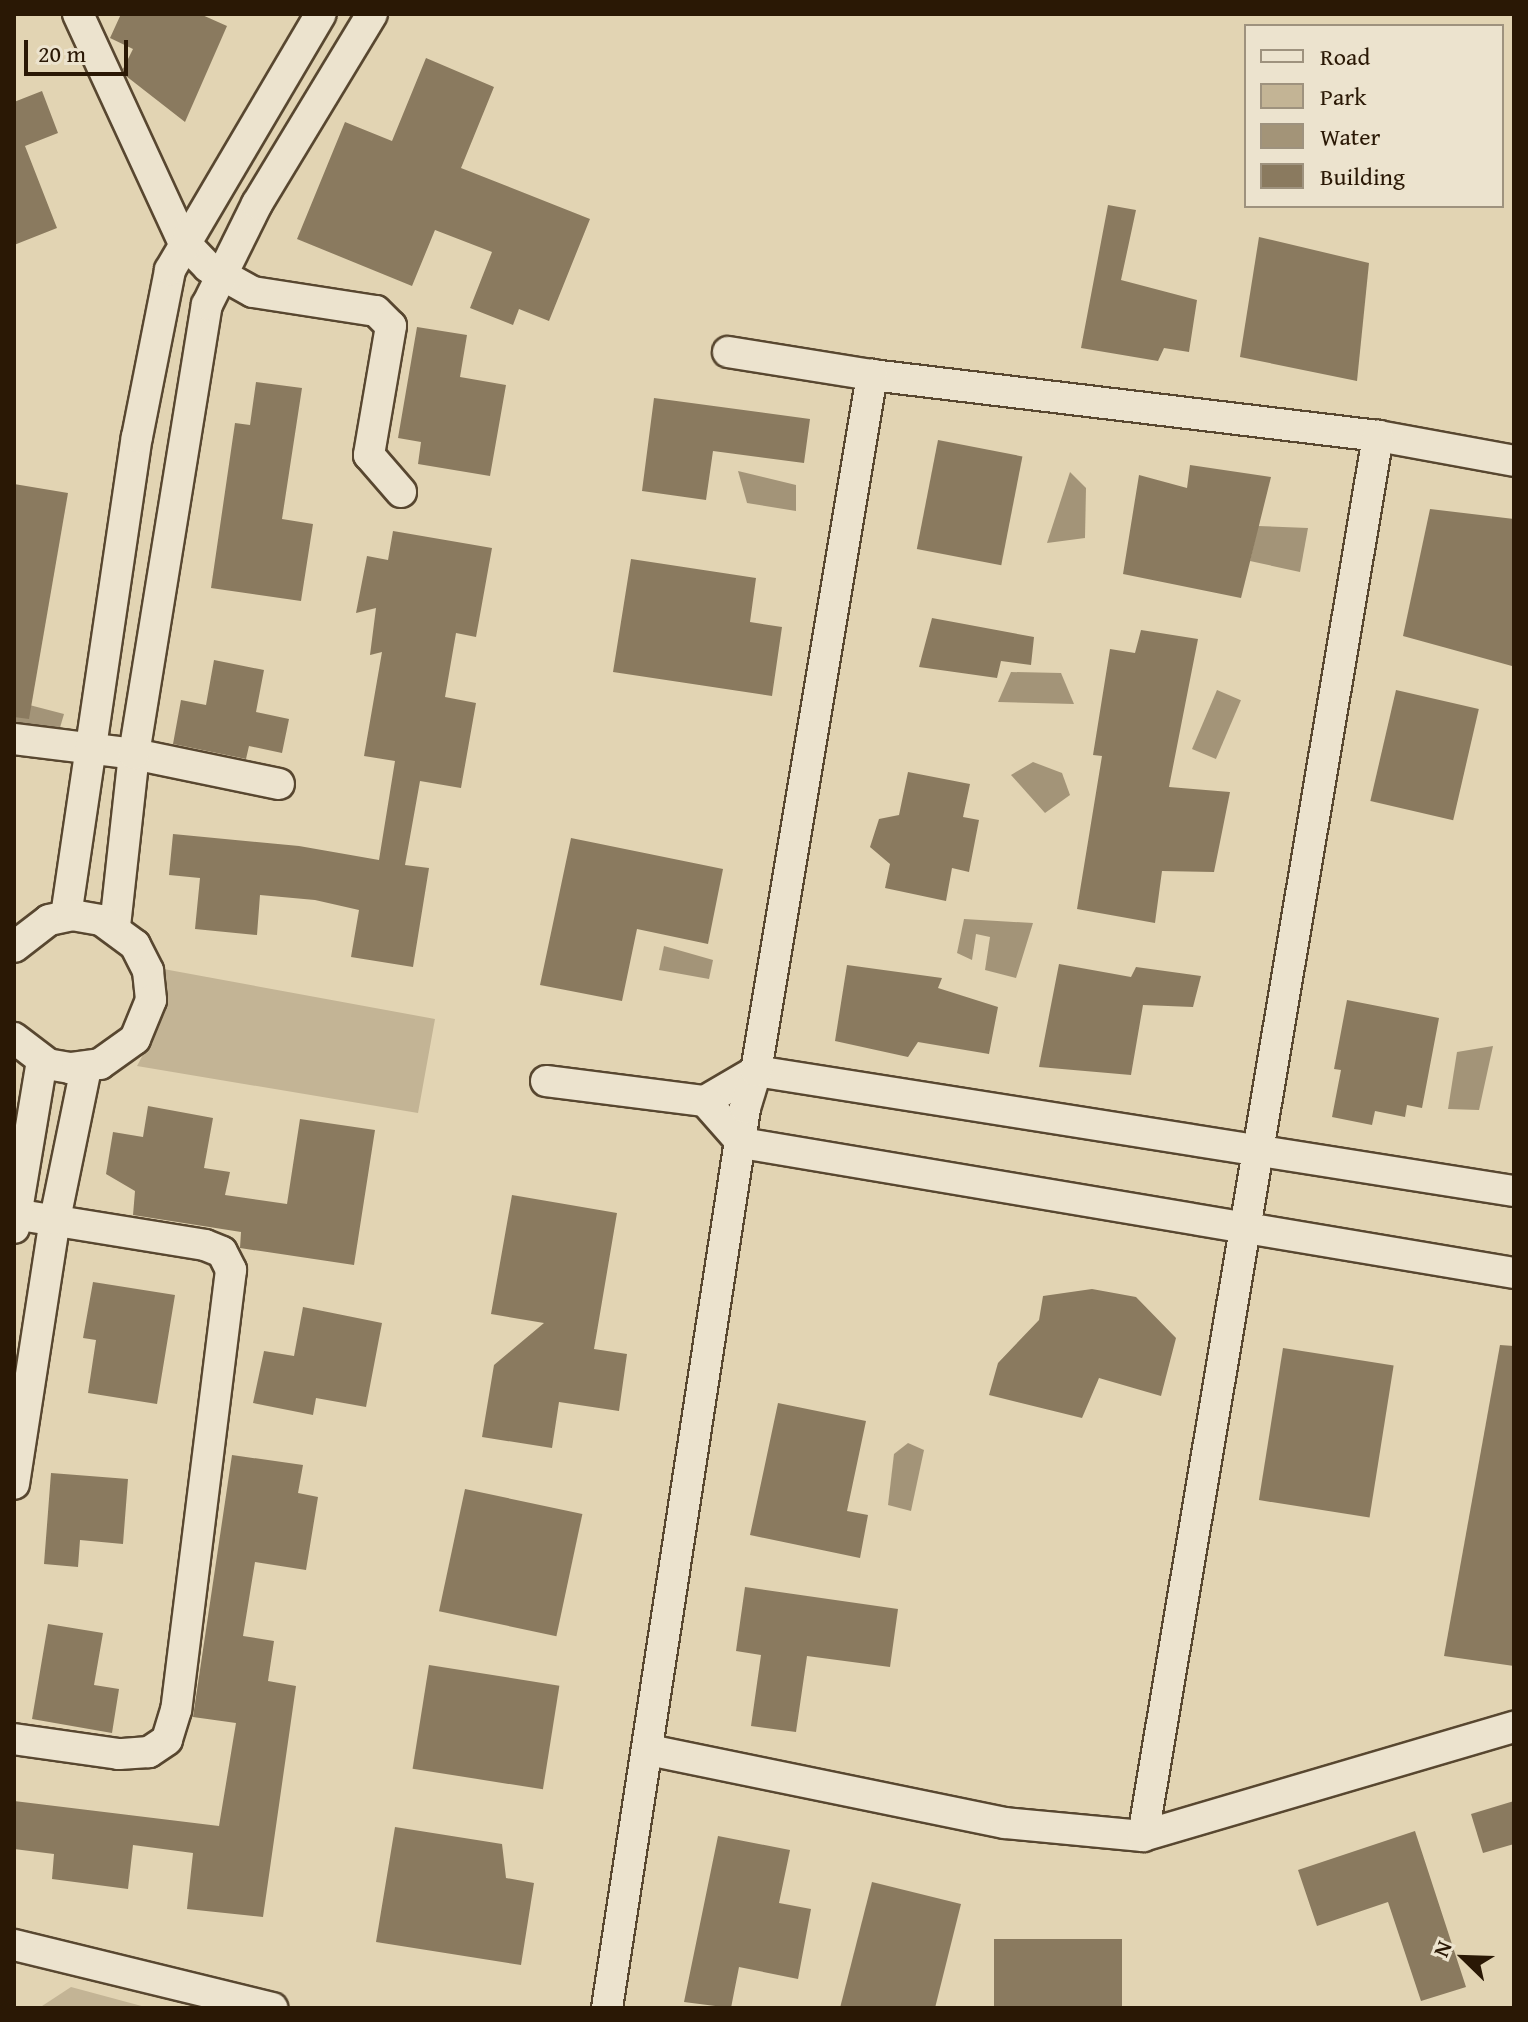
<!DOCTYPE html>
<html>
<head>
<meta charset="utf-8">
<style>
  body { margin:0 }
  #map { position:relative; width:1528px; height:2022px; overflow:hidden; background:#e2d4b3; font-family:"Gentium Book Plus",serif }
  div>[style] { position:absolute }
  .green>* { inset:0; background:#c3b495 }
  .water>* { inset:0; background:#a39478; transform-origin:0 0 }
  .building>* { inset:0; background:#8a7a5f; transform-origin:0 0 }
  .roads { filter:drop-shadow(2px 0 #584730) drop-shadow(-2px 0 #584730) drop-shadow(0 2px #584730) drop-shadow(0 -2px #584730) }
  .minor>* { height:30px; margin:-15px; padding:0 15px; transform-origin:15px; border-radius:15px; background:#ece3ce }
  span { translate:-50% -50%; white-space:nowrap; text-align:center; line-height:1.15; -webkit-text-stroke:6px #ece3ce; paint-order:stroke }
  .frame { position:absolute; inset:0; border:16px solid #2a1805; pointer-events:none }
  .legend { position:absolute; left:1244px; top:24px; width:260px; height:184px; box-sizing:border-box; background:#ece3ce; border:2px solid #9e927e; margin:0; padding:10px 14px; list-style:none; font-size:24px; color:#2a1805 }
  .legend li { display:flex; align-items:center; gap:16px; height:40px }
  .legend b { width:40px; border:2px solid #9e927e }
  .north { position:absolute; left:1424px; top:1918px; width:80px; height:80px; -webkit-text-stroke:6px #ece3ce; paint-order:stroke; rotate:293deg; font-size:22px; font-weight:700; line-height:32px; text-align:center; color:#2a1805 }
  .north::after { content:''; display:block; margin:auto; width:28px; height:36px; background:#2a1805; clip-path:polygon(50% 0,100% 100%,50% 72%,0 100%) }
  .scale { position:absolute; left:24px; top:40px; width:104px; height:36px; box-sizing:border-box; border:4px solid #2a1805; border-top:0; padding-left:10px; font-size:24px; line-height:28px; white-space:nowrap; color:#2a1805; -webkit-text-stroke:6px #ece3ce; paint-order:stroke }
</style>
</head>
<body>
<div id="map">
  <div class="green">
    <div style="clip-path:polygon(158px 968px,435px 1019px,418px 1113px,137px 1066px,161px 1021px)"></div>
    <div style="clip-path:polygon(71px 1987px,149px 2008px,39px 2008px)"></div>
  </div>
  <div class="water">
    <div style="clip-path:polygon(738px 471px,796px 485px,796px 511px,747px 503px)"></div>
    <div style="clip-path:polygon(1070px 472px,1086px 488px,1085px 538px,1047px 543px)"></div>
    <div style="clip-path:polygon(1258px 526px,1308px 528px,1300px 572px,1250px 561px)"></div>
    <div style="clip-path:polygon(1011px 672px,1061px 673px,1074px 704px,998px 702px)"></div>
    <div style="left:1217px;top:690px;width:26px;height:64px;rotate:23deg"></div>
    <div style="clip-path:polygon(14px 701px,64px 714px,59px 731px,14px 726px)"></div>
    <div style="clip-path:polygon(1033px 762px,1062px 773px,1070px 795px,1045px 813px,1011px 775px)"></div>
    <div style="clip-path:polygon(964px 919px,1033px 923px,1016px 978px,985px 970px,990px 937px,976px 934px,972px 960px,957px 953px)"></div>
    <div style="clip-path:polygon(664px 946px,713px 960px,709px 979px,659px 970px)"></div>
    <div style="clip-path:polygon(1493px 1046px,1479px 1110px,1448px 1109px,1457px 1052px)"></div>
    <div style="clip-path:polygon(908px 1443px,924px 1450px,911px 1511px,888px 1505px,894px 1454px)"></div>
  </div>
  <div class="building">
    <div style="clip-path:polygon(121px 14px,200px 14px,227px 26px,185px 122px,126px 76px,123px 69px,133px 49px,110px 38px)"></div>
    <div style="clip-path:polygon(426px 58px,494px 87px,461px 168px,590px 219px,549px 321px,519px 309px,513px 325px,470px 308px,492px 252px,435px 230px,412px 286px,297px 239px,345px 122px,392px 141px)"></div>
    <div style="clip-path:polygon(42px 91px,58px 133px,25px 146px,57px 228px,14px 245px,14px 102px)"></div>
    <div style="clip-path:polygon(1108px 205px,1136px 210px,1121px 280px,1197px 300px,1189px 352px,1164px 348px,1158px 361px,1081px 348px)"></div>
    <div style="clip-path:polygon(1259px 237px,1369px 263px,1357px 381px,1240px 357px)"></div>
    <div style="clip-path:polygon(417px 327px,467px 335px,460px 377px,506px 385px,490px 476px,418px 464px,421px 442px,398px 438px)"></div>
    <div style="clip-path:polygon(256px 382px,302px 388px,282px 519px,313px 524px,301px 601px,211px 588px,235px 423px,250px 425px)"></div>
    <div style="clip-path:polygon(654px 398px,810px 419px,804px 463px,713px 451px,706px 500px,642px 491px)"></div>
    <div style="left:938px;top:440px;width:86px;height:111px;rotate:11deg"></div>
    <div style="clip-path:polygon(1190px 465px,1271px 477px,1241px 598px,1123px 574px,1139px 475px,1187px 488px)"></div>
    <div style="clip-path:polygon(14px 484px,68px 493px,29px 719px,14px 717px)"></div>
    <div style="clip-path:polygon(1430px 509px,1514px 519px,1512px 666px,1403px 636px)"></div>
    <div style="clip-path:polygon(393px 531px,492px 548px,476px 637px,456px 633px,445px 697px,476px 703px,461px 788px,420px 781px,405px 865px,429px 868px,413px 967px,351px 957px,359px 910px,315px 900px,260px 895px,257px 935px,195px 929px,200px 878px,169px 875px,173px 834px,299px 846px,379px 860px,395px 761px,364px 756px,382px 652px,370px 655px,376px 608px,356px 613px,367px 556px,388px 560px)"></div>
    <div style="clip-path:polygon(631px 559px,756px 578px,750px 622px,782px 627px,772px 696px,613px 672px)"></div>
    <div style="clip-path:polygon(932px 618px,1034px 637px,1031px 665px,1001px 661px,997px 678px,919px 667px)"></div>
    <div style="clip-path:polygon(1141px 630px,1198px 639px,1169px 787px,1230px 792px,1214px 872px,1162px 871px,1155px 923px,1077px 909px,1102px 756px,1093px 755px,1110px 649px,1135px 653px)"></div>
    <div style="clip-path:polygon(214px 660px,264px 670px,256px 712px,289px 719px,282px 753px,249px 746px,246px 759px,173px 744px,181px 700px,206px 705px)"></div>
    <div style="left:1396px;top:690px;width:85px;height:114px;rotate:13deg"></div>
    <div style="clip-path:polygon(908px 772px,970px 784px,963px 817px,979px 820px,969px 872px,952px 868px,946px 901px,885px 888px,890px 864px,870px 847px,879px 819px,899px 815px)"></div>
    <div style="clip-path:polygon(571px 838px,723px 869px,708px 944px,637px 929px,622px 1001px,540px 985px)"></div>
    <div style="clip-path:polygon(1059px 964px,1131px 977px,1136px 967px,1201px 976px,1193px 1007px,1143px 1005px,1131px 1075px,1039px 1067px)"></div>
    <div style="clip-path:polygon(847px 965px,942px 978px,938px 988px,998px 1007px,989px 1054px,918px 1042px,908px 1057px,835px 1041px)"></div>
    <div style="clip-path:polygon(1347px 1000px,1439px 1018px,1422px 1108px,1407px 1105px,1405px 1117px,1375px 1111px,1372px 1125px,1332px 1117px,1341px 1070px,1334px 1069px)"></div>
    <div style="clip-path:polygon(148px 1106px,213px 1118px,204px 1168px,230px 1172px,225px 1195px,287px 1204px,300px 1119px,375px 1130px,354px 1265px,240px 1248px,241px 1232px,133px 1215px,135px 1191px,106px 1174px,113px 1132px,143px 1137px)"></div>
    <div style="clip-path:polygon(512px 1195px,617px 1213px,594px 1349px,627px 1354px,619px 1411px,559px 1402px,552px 1448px,482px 1437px,494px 1365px,544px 1323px,491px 1314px)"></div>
    <div style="clip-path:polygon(93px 1282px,175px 1295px,157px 1404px,88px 1393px,96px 1340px,83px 1338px)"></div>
    <div style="clip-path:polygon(1092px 1289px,1136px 1297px,1176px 1338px,1161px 1396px,1099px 1378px,1082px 1418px,989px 1395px,998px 1363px,1039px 1320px,1043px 1296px)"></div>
    <div style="clip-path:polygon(303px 1307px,382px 1323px,366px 1407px,316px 1398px,313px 1415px,253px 1403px,264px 1351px,294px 1356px)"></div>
    <div style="clip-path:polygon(1500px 1345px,1514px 1346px,1514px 1666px,1444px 1656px)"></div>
    <div style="left:1283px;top:1348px;width:112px;height:154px;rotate:9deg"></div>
    <div style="clip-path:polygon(778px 1403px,866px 1421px,847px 1511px,868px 1515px,860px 1558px,750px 1535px)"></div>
    <div style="clip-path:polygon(232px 1455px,303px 1465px,298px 1493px,318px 1497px,306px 1570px,255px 1562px,243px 1636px,274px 1641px,268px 1681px,296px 1686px,263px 1917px,187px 1909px,193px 1853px,133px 1845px,128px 1889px,52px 1879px,54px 1854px,14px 1849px,14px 1801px,219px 1826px,236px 1723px,193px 1717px)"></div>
    <div style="clip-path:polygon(51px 1473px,128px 1479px,123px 1544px,80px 1540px,78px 1567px,44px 1564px)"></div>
    <div style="left:465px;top:1489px;width:120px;height:125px;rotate:12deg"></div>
    <div style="clip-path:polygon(745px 1587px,898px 1609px,890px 1667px,807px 1656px,796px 1732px,751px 1726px,761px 1655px,736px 1651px)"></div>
    <div style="clip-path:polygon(48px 1624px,103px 1633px,94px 1685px,119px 1689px,112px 1733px,32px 1719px)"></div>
    <div style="left:429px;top:1665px;width:132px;height:105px;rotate:9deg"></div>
    <div style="clip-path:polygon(1514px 1801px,1514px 1844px,1483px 1853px,1471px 1814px)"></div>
    <div style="clip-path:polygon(395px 1827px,502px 1844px,506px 1878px,534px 1883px,521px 1965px,376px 1942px)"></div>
    <div style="clip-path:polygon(1415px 1831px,1466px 1987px,1421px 2001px,1388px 1902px,1317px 1926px,1298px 1870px)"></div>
    <div style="clip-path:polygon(718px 1836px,790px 1850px,779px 1903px,811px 1909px,798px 1979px,739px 1967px,731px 2008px,684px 2002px)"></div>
    <div style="clip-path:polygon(872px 1882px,961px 1904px,935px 2008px,840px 2008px)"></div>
    <div style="left:994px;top:1939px;width:128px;height:69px"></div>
  </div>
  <div class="roads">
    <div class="minor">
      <div style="left:78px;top:14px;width:250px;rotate:65.2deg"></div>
      <div style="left:183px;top:241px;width:36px;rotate:46deg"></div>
      <div style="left:208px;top:267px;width:51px;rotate:29.1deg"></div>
      <div style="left:253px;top:292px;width:124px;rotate:8.8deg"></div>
      <div style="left:376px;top:311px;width:21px;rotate:45deg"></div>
      <div style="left:391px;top:326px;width:131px;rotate:99.7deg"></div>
      <div style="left:369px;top:455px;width:49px;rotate:49.1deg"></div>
      <div style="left:728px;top:352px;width:146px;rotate:9.1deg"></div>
      <div style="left:872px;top:375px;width:510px;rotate:6.87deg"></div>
      <div style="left:1378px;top:436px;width:138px;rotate:10.4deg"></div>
      <div style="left:14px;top:739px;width:121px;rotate:7.1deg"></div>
      <div style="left:134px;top:754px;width:148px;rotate:11.7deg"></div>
      <div style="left:66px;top:916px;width:484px;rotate:-81.6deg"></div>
      <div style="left:137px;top:437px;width:170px;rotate:-78.8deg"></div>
      <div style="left:170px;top:270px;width:297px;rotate:-59.5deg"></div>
      <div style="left:115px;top:926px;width:173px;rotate:-83.7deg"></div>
      <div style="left:134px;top:754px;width:455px;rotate:-80.8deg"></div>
      <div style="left:207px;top:305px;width:113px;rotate:-63.7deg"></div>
      <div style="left:257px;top:204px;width:222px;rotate:-58.8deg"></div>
      <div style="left:14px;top:947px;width:44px;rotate:-37.6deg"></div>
      <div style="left:49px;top:920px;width:24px;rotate:-12deg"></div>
      <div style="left:72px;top:915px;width:29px;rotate:10deg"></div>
      <div style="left:101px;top:920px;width:42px;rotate:36.3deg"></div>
      <div style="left:135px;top:945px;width:29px;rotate:63deg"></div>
      <div style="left:148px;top:971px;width:29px;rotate:84deg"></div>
      <div style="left:151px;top:1000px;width:42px;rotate:112.3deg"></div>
      <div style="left:135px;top:1039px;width:43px;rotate:144.5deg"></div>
      <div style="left:100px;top:1064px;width:30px;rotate:172deg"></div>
      <div style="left:70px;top:1068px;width:22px;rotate:-170deg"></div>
      <div style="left:48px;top:1064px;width:43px;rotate:-142.6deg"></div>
      <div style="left:546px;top:1081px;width:160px;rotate:7.2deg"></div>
      <div style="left:705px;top:1101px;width:59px;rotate:-30.5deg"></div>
      <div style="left:756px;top:1071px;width:767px;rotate:9deg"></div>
      <div style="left:705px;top:1101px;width:56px;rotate:48.6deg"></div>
      <div style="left:742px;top:1143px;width:783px;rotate:9.56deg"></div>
      <div style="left:14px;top:1214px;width:193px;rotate:9.2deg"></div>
      <div style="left:205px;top:1245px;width:18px;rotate:22deg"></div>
      <div style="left:222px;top:1252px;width:20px;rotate:63deg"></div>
      <div style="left:231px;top:1270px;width:443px;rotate:97.1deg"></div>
      <div style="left:176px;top:1710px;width:31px;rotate:107deg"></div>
      <div style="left:167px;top:1740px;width:22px;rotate:146deg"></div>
      <div style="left:149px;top:1752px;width:30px;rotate:176deg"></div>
      <div style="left:119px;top:1754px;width:106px;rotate:-171.9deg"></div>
      <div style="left:14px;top:1228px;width:169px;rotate:-80.5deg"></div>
      <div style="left:14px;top:1484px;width:268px;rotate:-81.2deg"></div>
      <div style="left:55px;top:1219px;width:154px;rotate:-78.4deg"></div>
      <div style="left:649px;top:1750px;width:363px;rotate:11.6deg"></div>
      <div style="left:1005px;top:1823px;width:139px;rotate:5.4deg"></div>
      <div style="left:1143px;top:1836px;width:387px;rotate:-16.4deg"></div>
      <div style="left:1143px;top:1836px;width:1420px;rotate:-80.47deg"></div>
      <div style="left:14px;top:1945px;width:266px;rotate:13.7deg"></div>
      <div style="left:607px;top:2008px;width:911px;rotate:-81.28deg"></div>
      <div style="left:745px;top:1108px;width:39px;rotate:-73deg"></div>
      <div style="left:756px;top:1071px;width:706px;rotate:-80.54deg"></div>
    </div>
  </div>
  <div class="frame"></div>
  <ul class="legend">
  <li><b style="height:10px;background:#ece3ce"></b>Road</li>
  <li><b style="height:22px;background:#c3b495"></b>Park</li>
  <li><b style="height:22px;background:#a39478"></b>Water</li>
  <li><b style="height:22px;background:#8a7a5f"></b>Building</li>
  </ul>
  <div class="north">N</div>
  <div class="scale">20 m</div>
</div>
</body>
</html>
